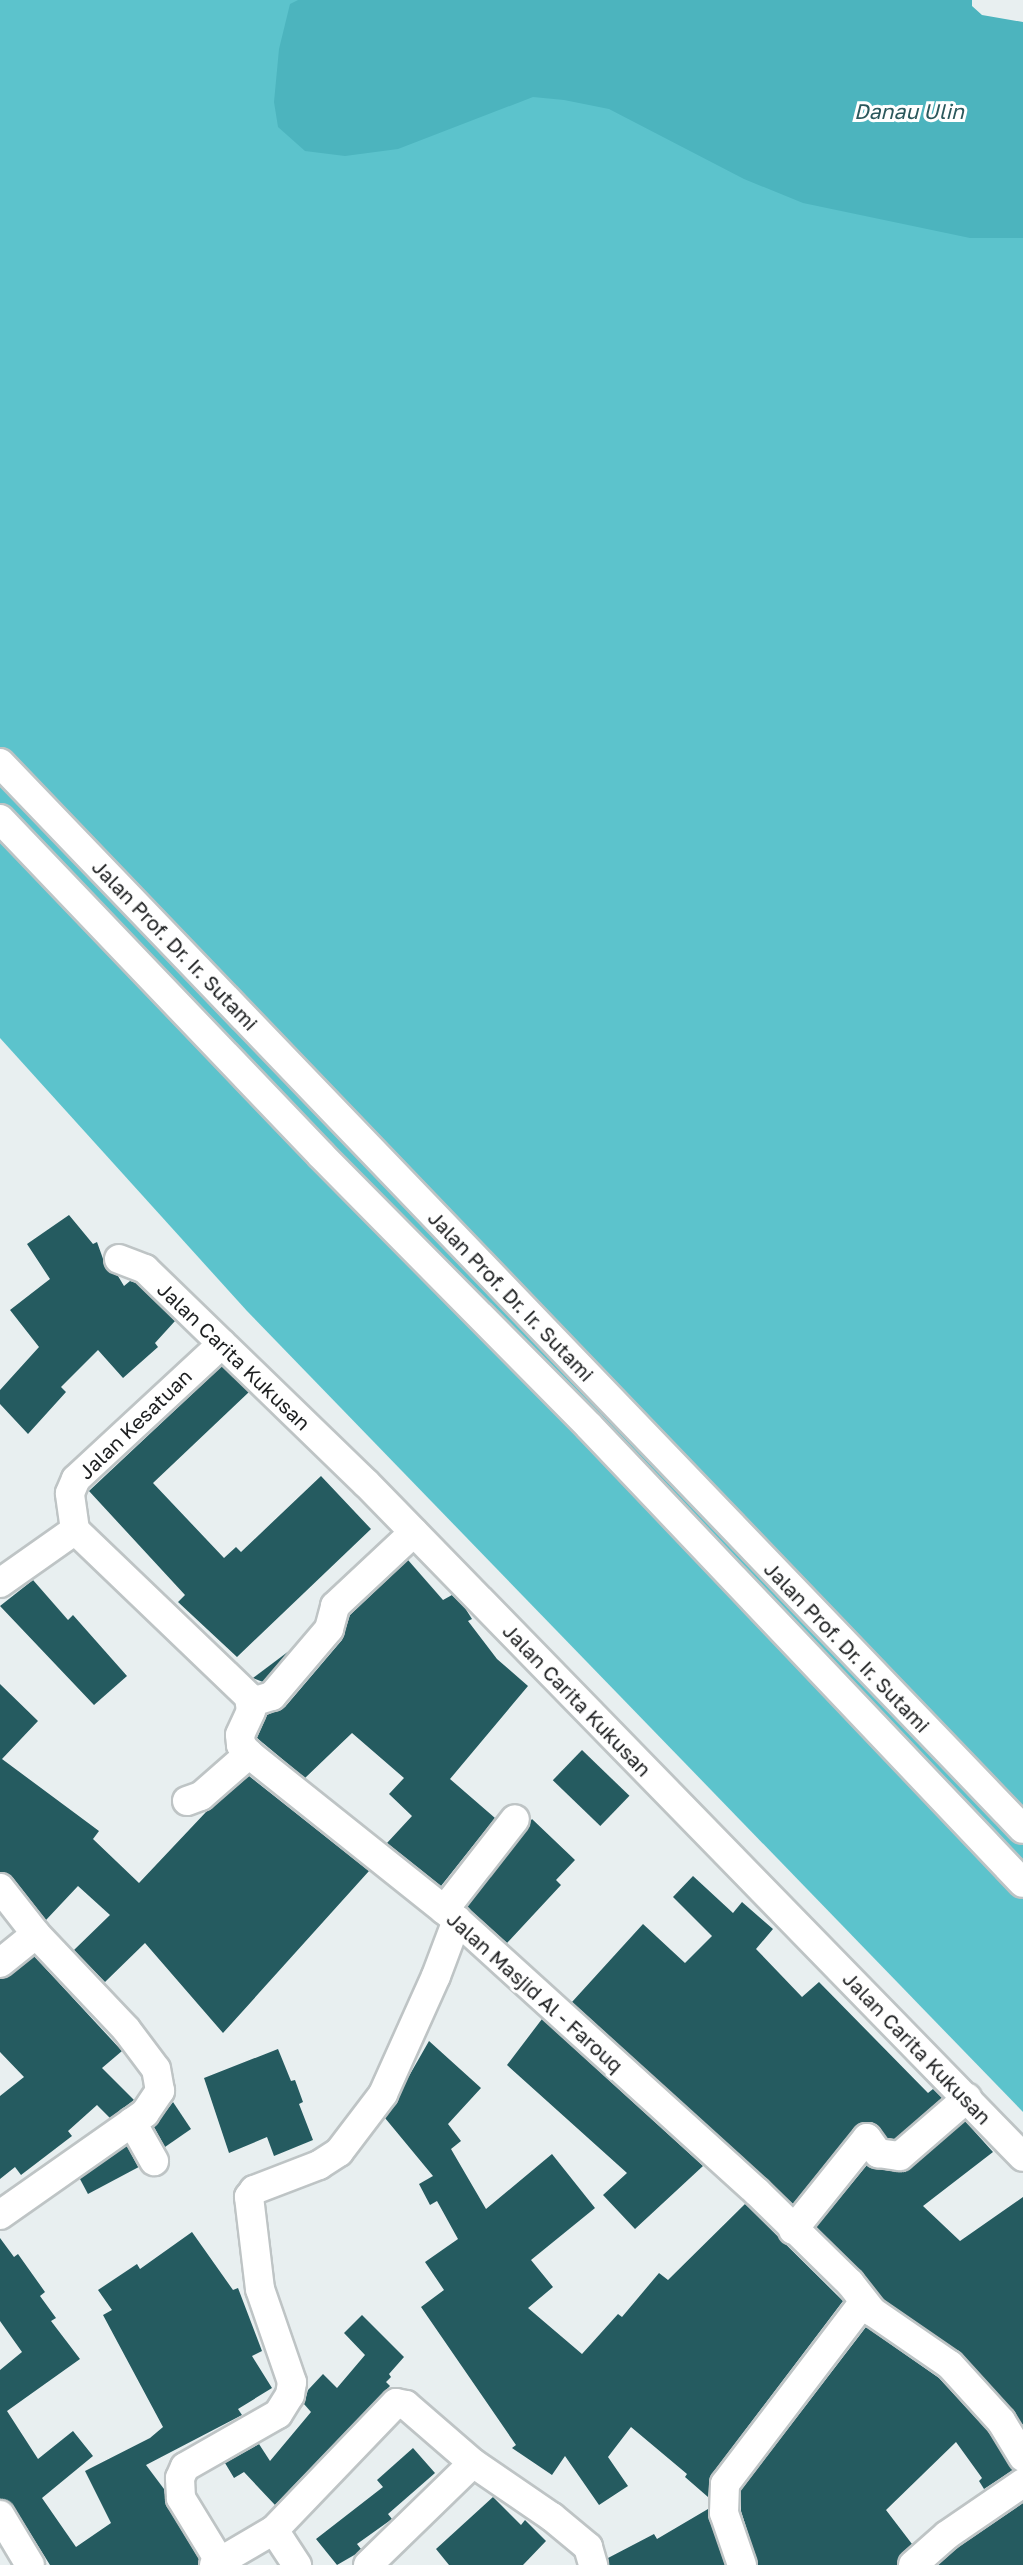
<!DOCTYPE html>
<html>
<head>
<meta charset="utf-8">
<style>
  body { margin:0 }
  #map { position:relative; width:1023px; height:2565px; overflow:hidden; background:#e8eff0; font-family:"Golos Text",sans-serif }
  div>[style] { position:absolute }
  .forest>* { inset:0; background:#5cc3cc }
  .water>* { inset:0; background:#4cb4be }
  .building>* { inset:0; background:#255b60; transform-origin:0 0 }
  .roads { filter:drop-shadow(2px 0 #bec4c5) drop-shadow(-2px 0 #bec4c5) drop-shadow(0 2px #bec4c5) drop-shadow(0 -2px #bec4c5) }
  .street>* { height:28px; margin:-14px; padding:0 14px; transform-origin:14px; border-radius:14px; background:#fff }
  span { translate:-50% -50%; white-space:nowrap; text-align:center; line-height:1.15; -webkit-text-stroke:6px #fff; paint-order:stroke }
  .street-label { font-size:20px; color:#1c1e1f }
  .water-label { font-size:21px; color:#2b585c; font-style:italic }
</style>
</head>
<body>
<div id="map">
  <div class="forest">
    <div style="clip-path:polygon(0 0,657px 0,1023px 236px,1023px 2112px,247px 1311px,0 1038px)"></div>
  </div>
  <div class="water">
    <div style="clip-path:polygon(298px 0,972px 0,972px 6px,982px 15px,1023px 22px,1023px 238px,970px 238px,803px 203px,744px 179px,609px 109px,564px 100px,533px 97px,398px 149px,345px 156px,305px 151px,278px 127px,274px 102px,279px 49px,290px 4px)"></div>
  </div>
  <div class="building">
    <div style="clip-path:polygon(69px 1215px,93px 1244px,97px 1242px,107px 1270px,118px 1276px,124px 1286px,130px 1281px,136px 1283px,175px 1321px,155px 1343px,158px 1347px,123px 1378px,98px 1350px,61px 1387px,66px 1392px,28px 1434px,0 1404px,0 1390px,39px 1347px,10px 1310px,50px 1279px,27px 1244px)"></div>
    <div style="clip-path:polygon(222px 1366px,249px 1392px,153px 1483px,224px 1558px,236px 1547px,241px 1552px,321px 1476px,371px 1529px,237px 1657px,178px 1602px,185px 1595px,89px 1491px)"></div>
    <div style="clip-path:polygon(408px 1560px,443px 1600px,452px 1595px,465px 1608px,472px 1619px,468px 1621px,497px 1659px,528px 1686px,450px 1779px,495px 1818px,441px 1886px,387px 1843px,412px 1816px,389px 1794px,404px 1778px,352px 1733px,305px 1778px,257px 1738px,267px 1715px,285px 1707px,342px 1640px,350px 1615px)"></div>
    <div style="clip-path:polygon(33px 1580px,68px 1620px,73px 1615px,127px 1676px,94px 1705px,0 1606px)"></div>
    <div style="clip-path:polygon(289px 1651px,263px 1682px,253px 1678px)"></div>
    <div style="clip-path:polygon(0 1684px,38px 1721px,2px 1759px,99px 1831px,93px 1839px,139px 1883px,206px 1812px,249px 1776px,369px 1871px,223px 2033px,145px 1943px,105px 1982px,74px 1950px,110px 1915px,78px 1886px,46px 1920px,13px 1878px,0 1872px)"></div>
    <div style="left:582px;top:1750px;width:66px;height:42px;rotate:44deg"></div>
    <div style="clip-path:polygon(532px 1819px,575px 1860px,556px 1880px,561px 1885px,507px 1943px,467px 1907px)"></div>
    <div style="clip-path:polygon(693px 1876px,733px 1913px,742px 1902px,773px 1929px,756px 1949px,802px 1997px,819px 1982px,928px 2093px,933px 2089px,942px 2098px,895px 2139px,887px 2138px,872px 2122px,855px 2127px,793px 2204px,572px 2002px,643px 1924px,685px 1963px,712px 1936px,673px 1897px)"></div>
    <div style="clip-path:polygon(34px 1956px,122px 2051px,102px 2068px,134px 2100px,110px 2118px,97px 2105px,68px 2131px,72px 2136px,21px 2175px,15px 2167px,0 2179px,0 2096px,24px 2077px,0 2052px,0 1979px)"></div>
    <div style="clip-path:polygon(542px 2019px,703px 2166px,635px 2229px,603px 2195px,627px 2173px,507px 2065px)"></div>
    <div style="clip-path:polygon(429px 2041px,481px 2088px,448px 2124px,461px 2141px,451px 2149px,486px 2209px,552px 2154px,595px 2208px,531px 2260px,553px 2287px,528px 2308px,582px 2354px,618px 2314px,622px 2317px,659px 2273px,668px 2280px,745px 2204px,843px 2301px,712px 2474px,708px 2497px,685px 2477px,687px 2474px,631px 2427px,608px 2457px,628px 2486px,599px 2505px,565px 2456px,552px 2475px,512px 2448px,516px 2445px,421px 2307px,444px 2290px,425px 2262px,458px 2239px,437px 2201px,430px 2205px,419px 2184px,433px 2176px,385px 2118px)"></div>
    <div style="clip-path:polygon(278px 2049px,291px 2081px,295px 2080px,303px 2102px,299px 2104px,313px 2140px,274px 2156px,267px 2137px,229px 2153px,204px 2078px)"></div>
    <div style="clip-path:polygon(173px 2102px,191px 2129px,165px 2147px,154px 2127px)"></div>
    <div style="clip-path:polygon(965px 2121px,993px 2152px,923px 2206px,960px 2241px,1023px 2197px,1023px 2425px,962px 2354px,884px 2300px,816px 2227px,867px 2165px,905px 2172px)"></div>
    <div style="left:127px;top:2146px;width:24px;height:57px;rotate:62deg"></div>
    <div style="clip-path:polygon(192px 2232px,233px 2290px,238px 2288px,262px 2351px,252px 2356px,272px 2388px,238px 2409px,242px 2415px,146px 2465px,164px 2489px,167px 2506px,199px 2559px,198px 2565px,50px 2565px,14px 2507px,0 2499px,0 2370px,22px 2352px,0 2321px,0 2238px,14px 2257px,18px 2254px,45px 2292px,40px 2296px,56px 2318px,51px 2321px,80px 2359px,7px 2411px,38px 2459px,73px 2431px,93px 2456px,42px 2498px,76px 2547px,111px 2523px,85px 2471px,150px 2438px,163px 2427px,103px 2315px,112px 2310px,98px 2290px,137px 2264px,140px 2269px)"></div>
    <div style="clip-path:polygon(362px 2315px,404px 2357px,389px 2374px,391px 2377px,386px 2382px,390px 2386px,386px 2390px,275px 2505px,244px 2472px,234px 2478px,225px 2463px,259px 2444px,270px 2461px,311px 2412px,304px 2404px,308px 2390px,323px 2374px,337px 2388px,365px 2355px,344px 2333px)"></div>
    <div style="clip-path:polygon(866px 2327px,939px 2378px,988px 2431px,1013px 2470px,984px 2489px,979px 2481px,982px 2478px,956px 2442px,886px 2510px,912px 2544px,902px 2553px,897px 2565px,758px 2565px,741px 2511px,741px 2490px)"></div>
    <div style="clip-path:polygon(413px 2448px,435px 2473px,388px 2514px,392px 2519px,357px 2544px,361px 2549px,356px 2554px,337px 2565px,316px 2539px,383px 2487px,377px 2480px)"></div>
    <div style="clip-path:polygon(493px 2497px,521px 2525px,525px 2520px,546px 2541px,523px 2565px,449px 2565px,436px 2549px)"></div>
    <div style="clip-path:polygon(1023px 2503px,1023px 2565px,938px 2565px,957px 2548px)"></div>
    <div style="clip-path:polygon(708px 2509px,725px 2565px,609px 2565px,608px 2558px,654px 2534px,657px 2539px)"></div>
  </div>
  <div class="roads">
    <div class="street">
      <div style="left:0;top:763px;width:1477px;rotate:46.18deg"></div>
      <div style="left:0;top:819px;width:465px;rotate:46.3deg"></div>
      <div style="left:321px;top:1155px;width:381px;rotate:45.3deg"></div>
      <div style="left:589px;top:1426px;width:630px;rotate:46.48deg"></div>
      <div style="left:119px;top:1259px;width:28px;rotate:21deg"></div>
      <div style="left:145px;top:1269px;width:308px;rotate:44.1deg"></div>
      <div style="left:366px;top:1483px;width:941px;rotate:45.73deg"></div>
      <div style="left:75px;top:1530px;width:241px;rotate:43.8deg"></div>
      <div style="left:249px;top:1697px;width:14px;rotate:82deg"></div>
      <div style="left:251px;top:1711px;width:26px;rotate:115deg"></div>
      <div style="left:240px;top:1735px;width:10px;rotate:84deg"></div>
      <div style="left:241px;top:1745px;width:12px;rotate:48deg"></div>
      <div style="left:249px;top:1754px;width:266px;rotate:38.6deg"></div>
      <div style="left:457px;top:1920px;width:405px;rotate:42.2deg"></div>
      <div style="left:757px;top:2192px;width:130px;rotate:44.4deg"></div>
      <div style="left:850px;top:2283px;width:37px;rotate:52deg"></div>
      <div style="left:873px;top:2312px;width:93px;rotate:34.5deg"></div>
      <div style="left:950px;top:2365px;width:76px;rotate:47.7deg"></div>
      <div style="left:1001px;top:2421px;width:42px;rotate:58.6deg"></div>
      <div style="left:75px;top:1530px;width:37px;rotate:-98deg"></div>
      <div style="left:70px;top:1493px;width:15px;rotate:-67deg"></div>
      <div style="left:76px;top:1479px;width:199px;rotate:-42.8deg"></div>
      <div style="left:0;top:1583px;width:92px;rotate:-35.2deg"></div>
      <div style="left:252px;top:1702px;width:21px;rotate:-17deg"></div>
      <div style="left:272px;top:1696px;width:88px;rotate:-49.6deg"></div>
      <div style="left:329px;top:1629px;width:24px;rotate:-75deg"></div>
      <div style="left:335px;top:1606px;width:108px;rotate:-43.1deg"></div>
      <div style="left:187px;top:1801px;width:15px;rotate:-20deg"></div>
      <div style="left:201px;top:1796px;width:64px;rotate:-41.2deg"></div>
      <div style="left:0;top:1888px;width:58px;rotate:52deg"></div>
      <div style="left:36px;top:1934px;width:46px;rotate:141.1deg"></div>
      <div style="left:444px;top:1910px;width:115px;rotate:-52deg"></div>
      <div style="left:132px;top:2122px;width:45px;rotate:60.6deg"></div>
      <div style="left:0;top:2215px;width:177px;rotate:-35.1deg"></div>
      <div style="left:145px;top:2113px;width:27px;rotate:-56deg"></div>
      <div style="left:160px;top:2091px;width:22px;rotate:-100deg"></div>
      <div style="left:156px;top:2069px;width:50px;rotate:-126.9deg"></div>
      <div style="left:126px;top:2029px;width:131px;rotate:-133.5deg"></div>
      <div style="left:793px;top:2230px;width:118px;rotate:-51.2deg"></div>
      <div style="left:867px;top:2138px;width:19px;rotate:54deg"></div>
      <div style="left:878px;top:2153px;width:22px;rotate:8deg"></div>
      <div style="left:900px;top:2156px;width:89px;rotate:-40.9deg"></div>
      <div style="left:0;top:2515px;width:58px;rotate:59deg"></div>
      <div style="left:274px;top:2530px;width:42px;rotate:56.7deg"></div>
      <div style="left:220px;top:2562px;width:75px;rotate:-121.4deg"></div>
      <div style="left:181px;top:2498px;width:20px;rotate:-93deg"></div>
      <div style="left:180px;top:2478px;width:12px;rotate:-66deg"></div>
      <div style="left:185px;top:2467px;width:107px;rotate:-29.7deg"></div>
      <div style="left:278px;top:2414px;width:22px;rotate:-58deg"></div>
      <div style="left:290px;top:2395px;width:13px;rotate:-81deg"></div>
      <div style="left:292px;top:2382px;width:98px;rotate:-109deg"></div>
      <div style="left:260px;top:2289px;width:93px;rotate:-96.8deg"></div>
      <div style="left:249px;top:2197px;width:9px;rotate:-54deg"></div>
      <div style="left:254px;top:2190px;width:70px;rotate:-21deg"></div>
      <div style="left:319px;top:2165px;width:24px;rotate:-33deg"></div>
      <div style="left:339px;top:2152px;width:73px;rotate:-52.8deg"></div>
      <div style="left:383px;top:2094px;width:129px;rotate:-65.8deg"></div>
      <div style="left:436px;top:1976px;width:60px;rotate:-69.4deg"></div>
      <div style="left:214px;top:2565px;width:69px;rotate:-30.3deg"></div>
      <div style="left:274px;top:2530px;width:176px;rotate:-46.2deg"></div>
      <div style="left:396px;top:2403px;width:10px;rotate:11deg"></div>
      <div style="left:406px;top:2405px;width:89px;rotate:40.9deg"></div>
      <div style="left:473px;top:2463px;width:96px;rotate:34.4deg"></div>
      <div style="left:552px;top:2517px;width:47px;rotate:39.8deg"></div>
      <div style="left:588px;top:2547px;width:19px;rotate:74deg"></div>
      <div style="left:368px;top:2565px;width:146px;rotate:-44.2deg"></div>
      <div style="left:742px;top:2565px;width:55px;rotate:-109.1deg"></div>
      <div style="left:724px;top:2513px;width:29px;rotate:-88deg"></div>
      <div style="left:725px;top:2484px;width:228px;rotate:-52.7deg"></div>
      <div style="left:913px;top:2565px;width:45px;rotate:-41.4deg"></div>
      <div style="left:947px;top:2535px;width:92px;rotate:-34.4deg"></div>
    </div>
  </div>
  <div class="street-label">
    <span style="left:175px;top:945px;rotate:46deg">Jalan Prof. Dr. Ir. Sutami</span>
    <span style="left:511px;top:1296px;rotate:46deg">Jalan Prof. Dr. Ir. Sutami</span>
    <span style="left:234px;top:1356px;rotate:44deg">Jalan Carita Kukusan</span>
    <span style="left:135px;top:1424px;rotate:-44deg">Jalan Kesatuan</span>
    <span style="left:847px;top:1647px;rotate:46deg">Jalan Prof. Dr. Ir. Sutami</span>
    <span style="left:577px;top:1700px;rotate:46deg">Jalan Carita Kukusan</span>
    <span style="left:535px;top:1992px;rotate:42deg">Jalan Masjid Al - Farouq</span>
    <span style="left:917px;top:2048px;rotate:46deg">Jalan Carita Kukusan</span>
  </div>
  <div class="water-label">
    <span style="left:909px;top:111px">Danau Ulin</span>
  </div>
</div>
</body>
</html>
